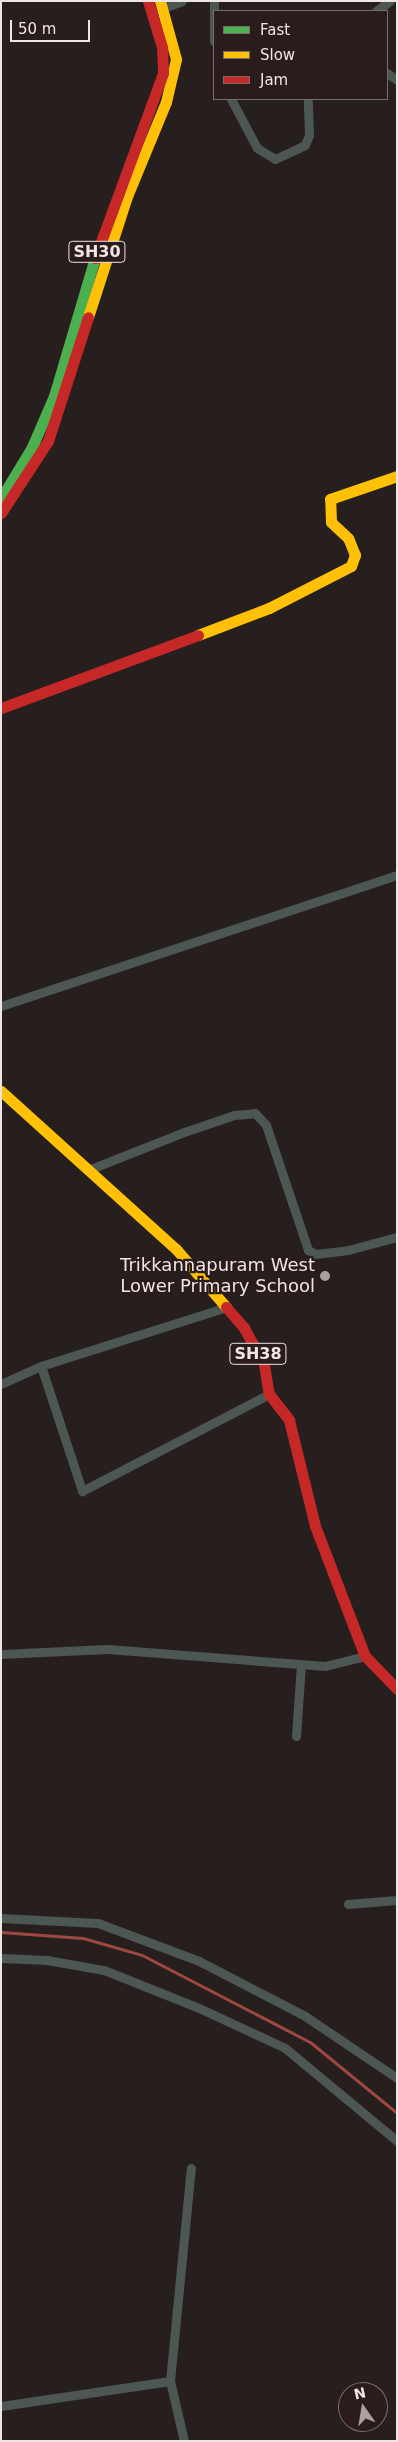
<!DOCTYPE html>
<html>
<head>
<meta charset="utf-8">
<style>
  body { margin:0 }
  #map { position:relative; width:398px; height:2442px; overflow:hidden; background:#261f1e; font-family:"DejaVu Sans",sans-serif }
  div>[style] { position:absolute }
  .stream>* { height:3px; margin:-1.5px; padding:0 1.5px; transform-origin:1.5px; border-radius:1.5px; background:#9f4741 }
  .street>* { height:9px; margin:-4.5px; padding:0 4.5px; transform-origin:4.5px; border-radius:4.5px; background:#4c5653 }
  .fast>* { height:11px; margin:-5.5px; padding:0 5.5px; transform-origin:5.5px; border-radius:5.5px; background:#4caf50 }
  .slow>* { height:11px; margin:-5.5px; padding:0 5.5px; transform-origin:5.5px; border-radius:5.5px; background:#ffc107 }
  .jam>* { height:11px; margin:-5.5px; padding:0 5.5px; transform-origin:5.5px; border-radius:5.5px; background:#c62828 }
  .dots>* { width:14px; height:14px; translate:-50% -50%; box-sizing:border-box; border:2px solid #2a1c1b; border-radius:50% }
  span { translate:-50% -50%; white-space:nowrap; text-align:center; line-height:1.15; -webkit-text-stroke:4.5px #2a1c1b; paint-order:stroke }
  .shield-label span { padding:1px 4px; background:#2a1c1b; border:1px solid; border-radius:4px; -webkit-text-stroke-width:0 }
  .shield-label { font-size:16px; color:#efe5e4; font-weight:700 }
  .poi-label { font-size:18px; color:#efe5e4 }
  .right { translate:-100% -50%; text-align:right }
  .frame { position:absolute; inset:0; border:2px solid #efe5e4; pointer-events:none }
  .legend { position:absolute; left:213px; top:10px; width:175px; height:90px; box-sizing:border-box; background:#2a1c1b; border:1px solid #796c6b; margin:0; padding:6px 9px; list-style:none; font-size:15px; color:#efe5e4 }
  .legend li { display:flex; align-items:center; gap:10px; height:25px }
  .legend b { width:25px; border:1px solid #796c6b }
  .north { position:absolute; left:338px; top:2382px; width:50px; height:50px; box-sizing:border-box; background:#2a1c1b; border:1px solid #796c6b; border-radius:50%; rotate:347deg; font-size:14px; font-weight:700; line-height:20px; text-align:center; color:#efe5e4 }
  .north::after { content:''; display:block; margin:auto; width:18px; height:22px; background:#a9a09f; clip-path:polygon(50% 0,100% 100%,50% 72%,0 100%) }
  .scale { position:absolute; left:10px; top:20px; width:80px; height:22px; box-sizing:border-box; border:2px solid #efe5e4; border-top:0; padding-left:6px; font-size:15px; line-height:18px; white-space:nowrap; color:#efe5e4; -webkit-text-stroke:4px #2a1c1b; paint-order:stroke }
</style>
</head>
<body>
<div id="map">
  <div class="stream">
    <div style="left:1px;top:1932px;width:82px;rotate:4.2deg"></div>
    <div style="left:83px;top:1938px;width:61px;rotate:16.1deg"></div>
    <div style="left:142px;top:1955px;width:189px;rotate:27.4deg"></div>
    <div style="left:310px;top:2042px;width:112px;rotate:39.2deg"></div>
  </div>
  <div class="street">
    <div style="left:163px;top:8px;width:20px;rotate:-20deg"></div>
    <div style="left:376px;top:11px;width:17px;rotate:-36deg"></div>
    <div style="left:214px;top:41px;width:40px;rotate:-90deg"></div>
    <div style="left:387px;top:73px;width:12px;rotate:35deg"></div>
    <div style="left:231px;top:99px;width:55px;rotate:62deg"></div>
    <div style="left:257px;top:148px;width:21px;rotate:31deg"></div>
    <div style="left:275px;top:159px;width:33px;rotate:-25deg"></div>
    <div style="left:305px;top:145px;width:11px;rotate:-68deg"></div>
    <div style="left:309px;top:135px;width:36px;rotate:-92deg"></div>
    <div style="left:1px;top:1006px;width:417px;rotate:-18.3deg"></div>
    <div style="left:88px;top:1170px;width:103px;rotate:-21.6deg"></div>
    <div style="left:184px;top:1132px;width:53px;rotate:-18.8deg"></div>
    <div style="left:234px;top:1115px;width:21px;rotate:-5deg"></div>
    <div style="left:255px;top:1113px;width:16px;rotate:47deg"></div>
    <div style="left:266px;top:1125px;width:132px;rotate:71.4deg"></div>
    <div style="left:308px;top:1250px;width:9px;rotate:27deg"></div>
    <div style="left:316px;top:1254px;width:32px;rotate:-7deg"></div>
    <div style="left:348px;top:1250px;width:51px;rotate:-14.9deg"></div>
    <div style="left:41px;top:1366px;width:132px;rotate:71.8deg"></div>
    <div style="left:82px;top:1491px;width:211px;rotate:-27.4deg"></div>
    <div style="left:1px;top:1384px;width:44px;rotate:-24.2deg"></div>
    <div style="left:41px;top:1366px;width:195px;rotate:-17.6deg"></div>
    <div style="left:1px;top:1654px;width:107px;rotate:-2.7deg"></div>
    <div style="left:108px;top:1649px;width:218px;rotate:4.5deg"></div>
    <div style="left:325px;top:1666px;width:41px;rotate:-14deg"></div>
    <div style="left:296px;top:1736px;width:72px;rotate:-86deg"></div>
    <div style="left:348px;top:1904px;width:49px;rotate:-4.7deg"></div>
    <div style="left:1px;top:1918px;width:97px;rotate:3deg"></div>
    <div style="left:98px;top:1923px;width:108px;rotate:20.6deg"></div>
    <div style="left:199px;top:1961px;width:119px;rotate:27.4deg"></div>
    <div style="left:305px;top:2016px;width:111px;rotate:34deg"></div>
    <div style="left:1px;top:1958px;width:46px;rotate:2.5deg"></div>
    <div style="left:47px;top:1960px;width:58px;rotate:10deg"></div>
    <div style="left:104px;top:1970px;width:102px;rotate:21.8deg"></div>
    <div style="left:199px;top:2008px;width:95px;rotate:24.9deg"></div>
    <div style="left:285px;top:2048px;width:146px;rotate:39.7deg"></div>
    <div style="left:1px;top:2406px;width:171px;rotate:-8.4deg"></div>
    <div style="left:184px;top:2441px;width:62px;rotate:-103.1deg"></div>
    <div style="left:170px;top:2381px;width:214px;rotate:-84.4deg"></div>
  </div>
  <div class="fast">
    <div style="left:1px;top:498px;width:60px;rotate:-58.7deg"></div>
    <div style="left:32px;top:447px;width:56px;rotate:-66.7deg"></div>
    <div style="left:54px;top:396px;width:144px;rotate:-73.5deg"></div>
  </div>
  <div class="slow">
    <div style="left:88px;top:317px;width:124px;rotate:-72.1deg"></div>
    <div style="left:126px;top:199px;width:105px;rotate:-67.6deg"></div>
    <div style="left:166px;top:102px;width:44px;rotate:-76.9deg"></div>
    <div style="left:176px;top:59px;width:60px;rotate:-105.4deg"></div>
    <div style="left:198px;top:635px;width:76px;rotate:-20.8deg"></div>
    <div style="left:269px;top:608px;width:92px;rotate:-27.1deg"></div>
    <div style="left:351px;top:566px;width:12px;rotate:-70deg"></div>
    <div style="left:355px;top:555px;width:18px;rotate:-112deg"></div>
    <div style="left:348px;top:538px;width:23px;rotate:-137deg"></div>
    <div style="left:331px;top:522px;width:23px;rotate:-92deg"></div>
    <div style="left:330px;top:499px;width:71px;rotate:-18.9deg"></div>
    <div style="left:1px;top:1091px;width:236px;rotate:42.1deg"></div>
    <div style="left:176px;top:1249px;width:77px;rotate:49.2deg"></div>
  </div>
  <div class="jam">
    <div style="left:95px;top:258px;width:197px;rotate:-69.8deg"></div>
    <div style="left:163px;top:73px;width:26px;rotate:-92deg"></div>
    <div style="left:162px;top:47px;width:48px;rotate:-106.9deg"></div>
    <div style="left:1px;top:513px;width:86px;rotate:-56.9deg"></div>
    <div style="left:48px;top:441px;width:130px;rotate:-72.1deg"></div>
    <div style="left:1px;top:708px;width:210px;rotate:-20.3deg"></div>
    <div style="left:226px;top:1307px;width:28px;rotate:49deg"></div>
    <div style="left:244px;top:1328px;width:41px;rotate:60.9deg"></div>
    <div style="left:264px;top:1364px;width:30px;rotate:81deg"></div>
    <div style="left:269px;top:1394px;width:33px;rotate:52deg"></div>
    <div style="left:289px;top:1420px;width:109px;rotate:76.2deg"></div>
    <div style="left:315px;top:1526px;width:139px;rotate:69deg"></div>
    <div style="left:365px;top:1656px;width:46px;rotate:45.9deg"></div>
  </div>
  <div class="dots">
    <div style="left:325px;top:1276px;background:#a9a09f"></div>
  </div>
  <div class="shield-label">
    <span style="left:97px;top:252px">SH30</span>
    <span style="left:258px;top:1354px">SH38</span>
  </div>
  <div class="poi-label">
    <span class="right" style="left:315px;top:1276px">Trikkannapuram West<br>Lower Primary School</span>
  </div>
  <div class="frame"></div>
  <ul class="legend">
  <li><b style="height:6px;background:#4caf50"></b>Fast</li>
  <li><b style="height:6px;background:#ffc107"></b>Slow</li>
  <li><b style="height:6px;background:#c62828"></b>Jam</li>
  </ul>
  <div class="north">N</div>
  <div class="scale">50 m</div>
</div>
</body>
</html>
